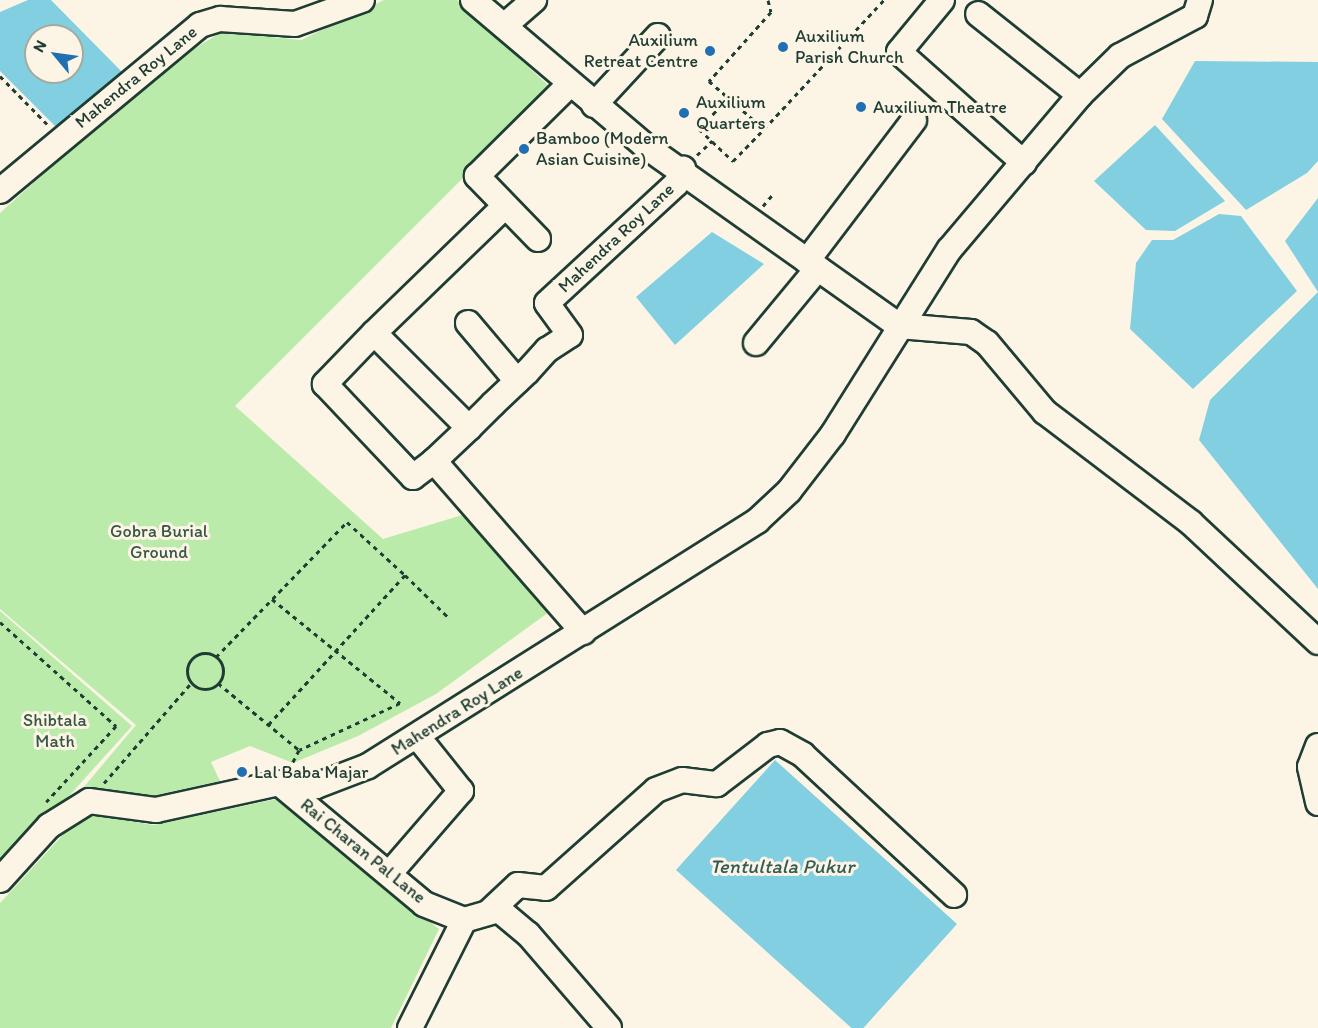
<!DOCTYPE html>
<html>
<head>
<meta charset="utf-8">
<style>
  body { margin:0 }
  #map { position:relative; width:1318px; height:1028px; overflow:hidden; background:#fcf5e5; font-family:Itim,sans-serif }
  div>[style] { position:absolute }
  .green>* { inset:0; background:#bbebaa }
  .water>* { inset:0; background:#82cfe1; transform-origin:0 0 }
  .path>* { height:3px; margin-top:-1.5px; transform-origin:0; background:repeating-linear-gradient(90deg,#1f3d34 0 4.5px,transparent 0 9px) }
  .path>.ring { margin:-1.5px; padding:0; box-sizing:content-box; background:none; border:3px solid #1f3d34; border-radius:50% }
  .roads { filter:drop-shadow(2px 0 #1f3d34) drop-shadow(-2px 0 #1f3d34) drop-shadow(0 2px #1f3d34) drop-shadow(0 -2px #1f3d34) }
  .minor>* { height:24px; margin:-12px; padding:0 12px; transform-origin:12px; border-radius:12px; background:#fcf5e5 }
  .dots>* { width:16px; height:16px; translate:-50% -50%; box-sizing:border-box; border:3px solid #fcf5e5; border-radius:50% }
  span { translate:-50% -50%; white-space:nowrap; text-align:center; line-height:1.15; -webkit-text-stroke:6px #fcf5e5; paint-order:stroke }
  .poi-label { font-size:18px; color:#1f3d34 }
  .left { translate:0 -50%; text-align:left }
  .right { translate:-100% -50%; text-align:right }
  .street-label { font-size:18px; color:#1f3d34 }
  .park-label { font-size:18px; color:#365746 }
  .water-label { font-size:20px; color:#335a57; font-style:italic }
  .north { position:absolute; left:24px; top:24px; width:60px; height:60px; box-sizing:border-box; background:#fcf5e5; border:2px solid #a4ab9e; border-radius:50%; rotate:299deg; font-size:16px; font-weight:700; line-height:24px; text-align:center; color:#1f3d34 }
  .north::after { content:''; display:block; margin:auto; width:21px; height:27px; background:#1f6fb2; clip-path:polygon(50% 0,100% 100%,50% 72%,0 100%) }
</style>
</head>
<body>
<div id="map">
  <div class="green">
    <div style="clip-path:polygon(384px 0,457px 0,552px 89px,235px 406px,383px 539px,469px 513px,556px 607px,436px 694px,358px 736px,293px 763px,250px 746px,211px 762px,220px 781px,147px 797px,83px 788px,136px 725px,0 609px,0 213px,160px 69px,222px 32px,301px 40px)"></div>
    <div style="clip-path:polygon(0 611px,132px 726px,6px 866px,0 861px)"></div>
    <div style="clip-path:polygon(277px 799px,439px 929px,391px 1028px,0 1028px,0 903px,83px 813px,153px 825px)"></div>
  </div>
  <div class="water">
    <div style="clip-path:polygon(evenodd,28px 0,51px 0,123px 73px,56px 127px,0 71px,0 12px,28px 0,36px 36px,72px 36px,72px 72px,36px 72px,36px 36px)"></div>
    <div style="clip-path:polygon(1195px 61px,1318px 62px,1318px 161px,1307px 173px,1246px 210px,1162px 119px)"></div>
    <div style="clip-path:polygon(1155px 125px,1225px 201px,1175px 231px,1146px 230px,1094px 181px)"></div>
    <div style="clip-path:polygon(1318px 198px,1318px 589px,1199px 440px,1210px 400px,1318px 292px,1285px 241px)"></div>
    <div style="clip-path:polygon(1219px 214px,1241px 216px,1297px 291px,1193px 389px,1130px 329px,1136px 263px,1152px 240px,1173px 240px)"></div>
    <div style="clip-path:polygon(712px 232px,764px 264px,675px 345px,636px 297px)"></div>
    <div style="left:775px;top:760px;width:245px;height:148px;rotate:42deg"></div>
  </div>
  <div class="path">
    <div style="left:768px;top:0;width:12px;rotate:76deg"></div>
    <div style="left:771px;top:12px;width:93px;rotate:131.9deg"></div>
    <div style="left:709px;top:81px;width:73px;rotate:41.1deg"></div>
    <div style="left:764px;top:129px;width:176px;rotate:-47.1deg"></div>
    <div style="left:0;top:76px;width:70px;rotate:45.6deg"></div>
    <div style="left:728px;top:98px;width:42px;rotate:133.1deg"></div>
    <div style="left:699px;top:129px;width:47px;rotate:43.3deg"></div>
    <div style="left:733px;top:161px;width:45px;rotate:-45.9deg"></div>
    <div style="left:697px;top:155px;width:21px;rotate:-43deg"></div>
    <div style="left:763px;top:206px;width:16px;rotate:-50deg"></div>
    <div style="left:405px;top:575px;width:59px;rotate:44.3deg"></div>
    <div style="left:272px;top:599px;width:165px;rotate:39.1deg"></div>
    <div style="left:400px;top:703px;width:111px;rotate:155deg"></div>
    <div style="left:0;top:622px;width:156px;rotate:41.9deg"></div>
    <div style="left:116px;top:726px;width:103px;rotate:132.6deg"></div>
    <div class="ring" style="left:187px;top:653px;width:33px;height:33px"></div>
    <div style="left:216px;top:657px;width:188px;rotate:-45.9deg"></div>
    <div style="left:347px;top:522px;width:79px;rotate:42.4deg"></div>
    <div style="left:405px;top:575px;width:205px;rotate:132.4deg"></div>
    <div style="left:218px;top:683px;width:105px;rotate:39.6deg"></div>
    <div style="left:299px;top:750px;width:16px;rotate:117deg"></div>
    <div style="left:104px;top:783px;width:134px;rotate:-48.9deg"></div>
  </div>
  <div class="roads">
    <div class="minor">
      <div style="left:473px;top:0;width:226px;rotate:40.3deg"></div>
      <div style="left:645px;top:146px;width:311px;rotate:35.3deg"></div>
      <div style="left:942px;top:0;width:67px;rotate:129.6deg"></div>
      <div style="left:899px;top:52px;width:167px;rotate:41.6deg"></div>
      <div style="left:504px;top:26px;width:40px;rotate:-41deg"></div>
      <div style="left:1080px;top:95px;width:56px;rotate:-44.3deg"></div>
      <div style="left:1120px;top:56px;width:85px;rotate:-28.1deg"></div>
      <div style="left:1195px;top:16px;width:17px;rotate:-73deg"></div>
      <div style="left:594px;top:105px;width:94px;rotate:-47.2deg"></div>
      <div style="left:0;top:191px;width:260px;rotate:-39.7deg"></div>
      <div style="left:200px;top:25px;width:21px;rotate:-17deg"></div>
      <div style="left:220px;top:19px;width:75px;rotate:3.8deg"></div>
      <div style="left:295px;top:24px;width:71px;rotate:-19.7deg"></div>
      <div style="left:538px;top:239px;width:88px;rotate:-134.1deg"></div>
      <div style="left:477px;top:176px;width:131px;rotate:-44.7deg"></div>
      <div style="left:807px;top:261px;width:177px;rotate:-52.8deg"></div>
      <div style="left:468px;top:323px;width:76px;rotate:49.8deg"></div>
      <div style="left:899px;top:326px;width:72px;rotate:4.8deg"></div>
      <div style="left:971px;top:332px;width:19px;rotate:35deg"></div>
      <div style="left:987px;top:343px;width:90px;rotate:50deg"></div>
      <div style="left:1045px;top:412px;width:183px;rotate:37.2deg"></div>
      <div style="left:1191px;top:523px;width:174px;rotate:43.1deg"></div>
      <div style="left:374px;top:333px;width:182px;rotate:-44.1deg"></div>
      <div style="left:756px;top:343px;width:97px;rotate:-50.4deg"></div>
      <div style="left:469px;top:428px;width:134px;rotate:-135deg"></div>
      <div style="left:374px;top:333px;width:71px;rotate:133.9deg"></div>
      <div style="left:325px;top:384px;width:128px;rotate:46.6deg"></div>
      <div style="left:413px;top:477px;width:26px;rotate:-37deg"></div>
      <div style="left:434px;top:461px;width:48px;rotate:-43.3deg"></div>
      <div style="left:469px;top:428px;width:34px;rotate:-45deg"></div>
      <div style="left:493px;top:404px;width:47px;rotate:-43.3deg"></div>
      <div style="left:527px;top:372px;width:30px;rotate:-48deg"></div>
      <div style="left:547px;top:350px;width:27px;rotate:-33deg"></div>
      <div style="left:570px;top:335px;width:39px;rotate:-126deg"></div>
      <div style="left:547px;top:303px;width:176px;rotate:-42.7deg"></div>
      <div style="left:676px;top:184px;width:17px;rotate:-65deg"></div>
      <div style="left:434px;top:461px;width:227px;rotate:48.9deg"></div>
      <div style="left:1318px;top:746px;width:22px;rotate:111deg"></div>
      <div style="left:1310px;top:767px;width:37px;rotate:77deg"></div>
      <div style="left:279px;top:783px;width:189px;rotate:39.8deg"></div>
      <div style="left:424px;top:904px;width:43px;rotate:21.8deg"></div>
      <div style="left:464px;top:920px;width:36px;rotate:-16deg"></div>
      <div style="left:499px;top:910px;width:38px;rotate:40deg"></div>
      <div style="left:528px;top:934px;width:124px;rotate:49.2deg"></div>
      <div style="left:389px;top:874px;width:110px;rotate:-49.1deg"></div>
      <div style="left:461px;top:791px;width:70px;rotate:-128.7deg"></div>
      <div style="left:0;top:880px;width:73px;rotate:-47.8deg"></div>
      <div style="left:49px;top:826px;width:47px;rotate:-32deg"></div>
      <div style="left:89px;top:801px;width:68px;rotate:7.7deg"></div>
      <div style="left:156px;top:810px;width:126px;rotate:-12.4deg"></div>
      <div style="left:279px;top:783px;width:37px;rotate:5deg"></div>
      <div style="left:316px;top:786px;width:56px;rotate:-21deg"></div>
      <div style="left:368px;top:766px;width:460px;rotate:-32.2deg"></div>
      <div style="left:757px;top:521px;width:44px;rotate:-43.2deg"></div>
      <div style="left:789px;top:491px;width:72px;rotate:-52.3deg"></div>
      <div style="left:833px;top:434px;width:218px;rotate:-57.8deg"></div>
      <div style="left:949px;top:250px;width:203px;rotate:-49.8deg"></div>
      <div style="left:1080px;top:95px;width:130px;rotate:-141.5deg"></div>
      <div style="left:490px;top:911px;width:38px;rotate:-43deg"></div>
      <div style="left:518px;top:885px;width:28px;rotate:6deg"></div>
      <div style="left:546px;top:888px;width:147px;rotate:-41.7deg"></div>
      <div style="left:656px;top:790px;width:28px;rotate:-21deg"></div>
      <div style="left:682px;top:780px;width:35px;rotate:7deg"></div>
      <div style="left:717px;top:784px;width:64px;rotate:-37.4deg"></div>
      <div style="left:768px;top:745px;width:12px;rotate:-14deg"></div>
      <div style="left:780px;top:742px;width:26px;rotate:29deg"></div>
      <div style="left:803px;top:755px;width:206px;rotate:42.8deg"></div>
      <div style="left:410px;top:1028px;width:121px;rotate:-63.4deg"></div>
    </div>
  </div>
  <div class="dots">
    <div style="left:783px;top:47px;background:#1f6fb2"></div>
    <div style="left:710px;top:51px;background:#1f6fb2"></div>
    <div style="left:861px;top:107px;background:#1f6fb2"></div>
    <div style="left:684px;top:113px;background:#1f6fb2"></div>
    <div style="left:524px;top:149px;background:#1f6fb2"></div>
    <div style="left:242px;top:772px;background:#1f6fb2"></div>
  </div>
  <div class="poi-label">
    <span class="left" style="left:795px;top:47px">Auxilium<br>Parish Church</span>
    <span class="right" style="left:698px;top:51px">Auxilium<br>Retreat Centre</span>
    <span class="left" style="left:696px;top:113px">Auxilium<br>Quarters</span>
    <span class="left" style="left:873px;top:107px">Auxilium Theatre</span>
    <span class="left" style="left:536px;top:149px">Bamboo (Modern<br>Asian Cuisine)</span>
    <span class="left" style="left:254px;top:772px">Lal Baba Majar</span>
  </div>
  <div class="street-label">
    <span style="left:136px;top:77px;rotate:-39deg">Mahendra Roy Lane</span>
    <span style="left:616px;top:238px;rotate:-43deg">Mahendra Roy Lane</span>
    <span style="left:457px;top:711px;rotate:-32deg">Mahendra Roy Lane</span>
    <span style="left:363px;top:851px;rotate:39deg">Rai Charan Pal Lane</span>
  </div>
  <div class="park-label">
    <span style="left:159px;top:542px">Gobra Burial<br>Ground</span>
    <span style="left:55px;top:731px">Shibtala<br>Math</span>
  </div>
  <div class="water-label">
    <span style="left:782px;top:866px">Tentultala Pukur</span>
  </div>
  <div class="north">N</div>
</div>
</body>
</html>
